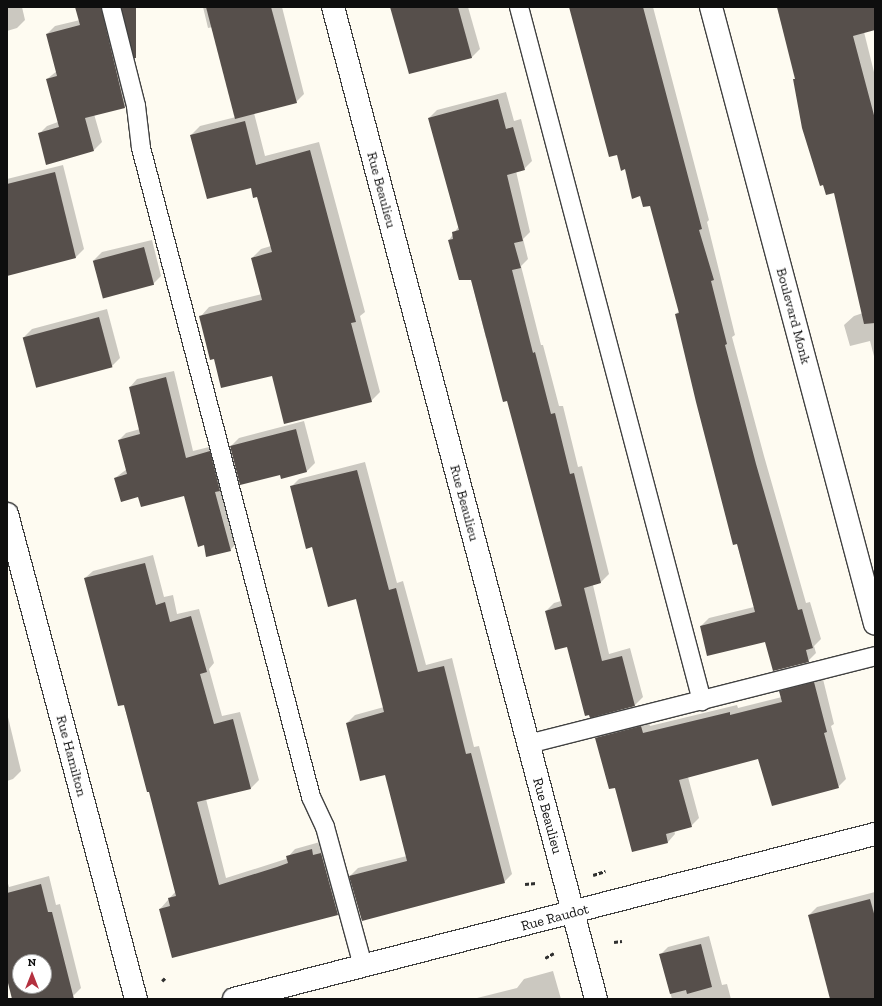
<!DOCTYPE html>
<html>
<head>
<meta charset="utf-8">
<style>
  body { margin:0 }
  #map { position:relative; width:882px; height:1006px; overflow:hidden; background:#fefbf1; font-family:"Zilla Slab",serif }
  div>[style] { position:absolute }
  .shadow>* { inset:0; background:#0003 }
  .building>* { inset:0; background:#564f4b; transform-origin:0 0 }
  .path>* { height:2.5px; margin-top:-1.25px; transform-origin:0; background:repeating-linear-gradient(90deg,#303030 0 4px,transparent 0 6px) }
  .roads { filter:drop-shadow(1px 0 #414141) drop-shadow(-1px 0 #414141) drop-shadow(0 1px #414141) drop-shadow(0 -1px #414141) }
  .service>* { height:18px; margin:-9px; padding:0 9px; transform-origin:9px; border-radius:9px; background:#fff }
  .minor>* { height:22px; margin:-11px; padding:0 11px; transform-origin:11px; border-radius:11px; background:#fff }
  .tertiary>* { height:22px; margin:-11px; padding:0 11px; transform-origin:11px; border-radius:11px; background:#fff }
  span { translate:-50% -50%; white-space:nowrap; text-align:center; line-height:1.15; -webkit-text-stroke:4px #fff; paint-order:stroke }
  .street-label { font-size:14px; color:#0e0e0e }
  .frame { position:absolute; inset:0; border:8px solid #0e0e0e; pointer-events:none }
  .north { position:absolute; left:12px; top:954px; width:40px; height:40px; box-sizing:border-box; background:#fff; border:1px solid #9f9f9f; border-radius:50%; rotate:0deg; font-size:11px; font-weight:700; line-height:16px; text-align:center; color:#0e0e0e }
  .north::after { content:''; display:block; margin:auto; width:14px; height:18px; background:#b4313f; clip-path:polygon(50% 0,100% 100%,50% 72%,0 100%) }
</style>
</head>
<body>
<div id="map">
  <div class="shadow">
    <div style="clip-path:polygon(7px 7px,22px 7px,25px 20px,17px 28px,7px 31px)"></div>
    <div style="clip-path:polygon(203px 7px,282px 7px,304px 94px,296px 102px,254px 113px,265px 156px,319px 142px,365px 312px,360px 316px,380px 392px,371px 401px,215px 358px,201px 316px,209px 307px,262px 294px,252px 258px,261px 249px,271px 246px,257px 195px,251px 187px,191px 135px,200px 126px,236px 117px,213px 27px,208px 28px)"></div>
    <div style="clip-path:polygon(391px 7px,468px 7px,480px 49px,472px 57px,410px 73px)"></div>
    <div style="clip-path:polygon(576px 7px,653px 7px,709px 220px,707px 222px,735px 335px,732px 337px,764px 456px,806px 603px,810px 602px,821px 639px,814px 646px,816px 653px,808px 661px,766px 641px,701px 626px,709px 618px,754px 607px,676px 314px,679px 311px,651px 204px,641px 195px,626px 168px)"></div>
    <div style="clip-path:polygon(777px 7px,875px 7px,875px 27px,864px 32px,875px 76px,875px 360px,870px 341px,850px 346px,844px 325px,854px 316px,863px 313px,835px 192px,824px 184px,794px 80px,796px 78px)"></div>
    <div style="clip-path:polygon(101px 15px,106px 37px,117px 35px,133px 99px,125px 107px,94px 114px,102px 142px,94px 150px,39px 134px,47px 126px,58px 122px,47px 79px,57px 71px,47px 34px,55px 26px)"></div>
    <div style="clip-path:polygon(506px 92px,514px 121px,521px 119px,532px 161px,524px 169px,516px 171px,530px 232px,523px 239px,528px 259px,521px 266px,541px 345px,543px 345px,559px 406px,563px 406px,578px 467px,582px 466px,609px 574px,601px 582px,593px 585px,609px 654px,630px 648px,643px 697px,635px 705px,590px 716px,568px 646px,546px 611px,554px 603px,561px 601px,508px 399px,489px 338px,486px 338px,471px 279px,449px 240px,459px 226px,429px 118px,437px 110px)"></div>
    <div style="clip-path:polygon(63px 165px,84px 249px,76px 257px,7px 275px,7px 179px)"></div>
    <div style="clip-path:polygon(152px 240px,161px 276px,153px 284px,94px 260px,102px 252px)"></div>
    <div style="clip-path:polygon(107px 309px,120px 358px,112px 366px,37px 386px,24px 337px,32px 329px)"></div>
    <div style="clip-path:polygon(174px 371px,193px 451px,217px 445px,237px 543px,230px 550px,204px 544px,185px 495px,139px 496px,115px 478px,127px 469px,119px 440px,126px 433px,140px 429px,130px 387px,137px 379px)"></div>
    <div style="clip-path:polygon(304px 421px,315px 463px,307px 471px,281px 474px,231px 446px,239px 438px)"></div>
    <div style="clip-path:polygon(365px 462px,397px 583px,403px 581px,426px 665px,452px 658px,474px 747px,479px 746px,512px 874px,504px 882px,350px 876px,358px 868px,407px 856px,386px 774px,347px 723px,355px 715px,384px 707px,356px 598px,313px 546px,291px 487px,299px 479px)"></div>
    <div style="clip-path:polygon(153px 555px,164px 597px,173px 595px,177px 614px,199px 609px,214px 663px,209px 669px,222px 716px,240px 712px,259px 780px,251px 788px,206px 799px,226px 878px,286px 859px,295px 849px,320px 842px,346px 906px,338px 914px,160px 909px,176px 891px,150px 791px,85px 578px,93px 571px)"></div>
    <div style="clip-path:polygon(822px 675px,834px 724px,831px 726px,846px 779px,838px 787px,759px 757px,688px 777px,699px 818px,691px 826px,674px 830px,675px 834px,668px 842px,633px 851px,615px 787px,596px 738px,604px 731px,648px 719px,650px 726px,737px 705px,738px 708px,782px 697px,780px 692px,788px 684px)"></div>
    <div style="clip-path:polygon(7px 713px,21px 771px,13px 779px,7px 781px)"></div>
    <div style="clip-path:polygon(evenodd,49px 876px,56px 905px,60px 904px,81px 988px,73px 996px,61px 999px,13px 999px,7px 976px,7px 880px,9px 887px,49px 876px,20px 962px,44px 962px,44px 986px,20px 986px,20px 962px)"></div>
    <div style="clip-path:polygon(875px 892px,875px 999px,831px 999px,809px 915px,817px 907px)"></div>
    <div style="clip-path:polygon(709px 936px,722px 985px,727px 984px,731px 999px,672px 999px,660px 955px,668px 947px)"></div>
    <div style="clip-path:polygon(553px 971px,561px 999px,473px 999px,517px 988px,524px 979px)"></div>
  </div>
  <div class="building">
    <div style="clip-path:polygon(75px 7px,101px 7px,125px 108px,85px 118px,94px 151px,46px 165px,38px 133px,59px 127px,46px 79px,57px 76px,46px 34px,80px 25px)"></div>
    <div style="left:122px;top:7px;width:14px;height:51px"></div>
    <div style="clip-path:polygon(206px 7px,271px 7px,297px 103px,235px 119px)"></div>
    <div style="clip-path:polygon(390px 7px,458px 7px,472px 58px,409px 74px)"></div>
    <div style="clip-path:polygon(569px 7px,643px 7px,702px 229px,699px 230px,714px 280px,711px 281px,727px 344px,725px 345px,756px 464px,798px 610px,802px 609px,813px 648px,806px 650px,809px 662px,773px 671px,765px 642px,707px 656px,700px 626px,755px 612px,737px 544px,733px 545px,696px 402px,675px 314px,679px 313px,650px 206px,643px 207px,640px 196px,632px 199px,625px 169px,621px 171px,617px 155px,609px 157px)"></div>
    <div style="clip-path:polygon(777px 7px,875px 7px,875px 30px,853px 36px,875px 119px,875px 323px,864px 324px,834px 193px,826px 195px,823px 185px,820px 186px,802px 128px,793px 79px,795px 79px)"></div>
    <div style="clip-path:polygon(498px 99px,506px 129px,513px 127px,525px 170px,507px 175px,523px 241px,514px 243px,521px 268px,512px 270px,533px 353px,535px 352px,551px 414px,555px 413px,570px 474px,574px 473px,601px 583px,584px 588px,602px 661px,622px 656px,635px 706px,590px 718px,589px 715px,585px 716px,567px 647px,555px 650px,545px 611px,562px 606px,507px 401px,503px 402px,471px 280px,459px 280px,448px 240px,453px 239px,452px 232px,459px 230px,428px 118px)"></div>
    <div style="clip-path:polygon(245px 121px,256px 165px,310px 150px,356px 322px,351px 323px,372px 402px,284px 424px,272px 376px,221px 388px,214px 359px,210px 360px,199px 316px,262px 300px,251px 258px,272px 252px,257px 197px,253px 198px,251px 188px,207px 199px,190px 135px)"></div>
    <div style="clip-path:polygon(55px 172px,76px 258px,7px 276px,7px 184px)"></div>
    <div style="left:144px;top:247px;width:39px;height:53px;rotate:75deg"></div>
    <div style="left:99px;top:317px;width:52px;height:79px;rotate:75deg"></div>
    <div style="clip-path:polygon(166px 377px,186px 458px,210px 451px,220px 491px,215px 492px,231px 551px,206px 557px,204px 545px,198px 547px,184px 496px,141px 507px,138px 497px,121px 502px,114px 478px,127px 474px,118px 440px,140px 434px,129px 387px)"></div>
    <div style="clip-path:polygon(296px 429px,307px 472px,281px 479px,280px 475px,240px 485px,230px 446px)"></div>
    <div style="clip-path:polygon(357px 470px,389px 590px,396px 588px,418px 672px,444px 666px,466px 754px,471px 753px,505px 883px,362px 921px,349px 876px,407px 861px,385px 775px,360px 781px,346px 723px,384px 712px,356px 599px,328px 607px,312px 547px,306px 549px,290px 486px)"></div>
    <div style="clip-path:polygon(145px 563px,156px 605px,165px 602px,170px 622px,191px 616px,207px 672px,200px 674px,214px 724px,233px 719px,251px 789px,197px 802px,219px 885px,277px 867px,288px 863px,286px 856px,312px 849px,313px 855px,321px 853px,338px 915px,172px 958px,159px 909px,170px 906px,168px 898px,176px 896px,149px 792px,147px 792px,124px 705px,118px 706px,84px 578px)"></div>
    <div style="clip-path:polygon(814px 682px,827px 732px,824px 733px,839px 788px,772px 806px,758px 759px,679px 780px,692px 827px,666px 834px,668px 843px,632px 852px,615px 788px,609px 789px,595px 738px,641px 726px,643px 733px,730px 712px,730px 715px,782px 702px,779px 691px)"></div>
    <div style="clip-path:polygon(evenodd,41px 884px,48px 912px,52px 912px,74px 999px,12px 999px,7px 979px,7px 893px,41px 884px,20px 962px,44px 962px,44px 986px,20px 986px,20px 962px)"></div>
    <div style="clip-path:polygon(870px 899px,875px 917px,875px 999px,830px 999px,808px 915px)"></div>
    <div style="clip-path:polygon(701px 944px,712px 987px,687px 994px,686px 990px,670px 994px,659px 954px)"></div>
  </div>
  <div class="path">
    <div style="left:593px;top:875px;width:13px;rotate:-18deg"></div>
    <div style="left:525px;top:884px;width:11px;rotate:-5deg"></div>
    <div style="left:614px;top:942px;width:8px;rotate:-7deg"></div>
    <div style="left:545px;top:958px;width:10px;rotate:-29deg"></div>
    <div style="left:162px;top:981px;width:4px;rotate:-45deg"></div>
  </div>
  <div class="roads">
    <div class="service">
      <div style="left:111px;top:7px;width:102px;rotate:75.8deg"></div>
      <div style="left:136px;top:106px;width:42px;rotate:83.2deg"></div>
      <div style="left:141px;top:148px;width:671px;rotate:75.32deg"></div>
      <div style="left:311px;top:797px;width:33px;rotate:65deg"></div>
      <div style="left:325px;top:827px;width:144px;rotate:74.7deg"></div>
      <div style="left:519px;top:7px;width:718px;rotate:75.23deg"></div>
      <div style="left:528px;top:744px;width:358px;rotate:-14.2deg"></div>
    </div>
    <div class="minor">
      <div style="left:333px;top:7px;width:1026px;rotate:75.15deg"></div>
      <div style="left:7px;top:514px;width:502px;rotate:75.11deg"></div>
      <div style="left:234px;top:999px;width:662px;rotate:-14.44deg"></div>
    </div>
    <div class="tertiary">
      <div style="left:711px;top:7px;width:638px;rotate:75.11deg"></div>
    </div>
  </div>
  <div class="street-label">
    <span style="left:381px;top:190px;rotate:75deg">Rue Beaulieu</span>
    <span style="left:793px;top:316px;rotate:75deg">Boulevard Monk</span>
    <span style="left:464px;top:503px;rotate:75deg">Rue Beaulieu</span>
    <span style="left:71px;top:756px;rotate:75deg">Rue Hamilton</span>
    <span style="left:547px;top:816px;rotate:75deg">Rue Beaulieu</span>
    <span style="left:555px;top:918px;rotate:-15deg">Rue Raudot</span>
  </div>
  <div class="frame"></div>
  <div class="north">N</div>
</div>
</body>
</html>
